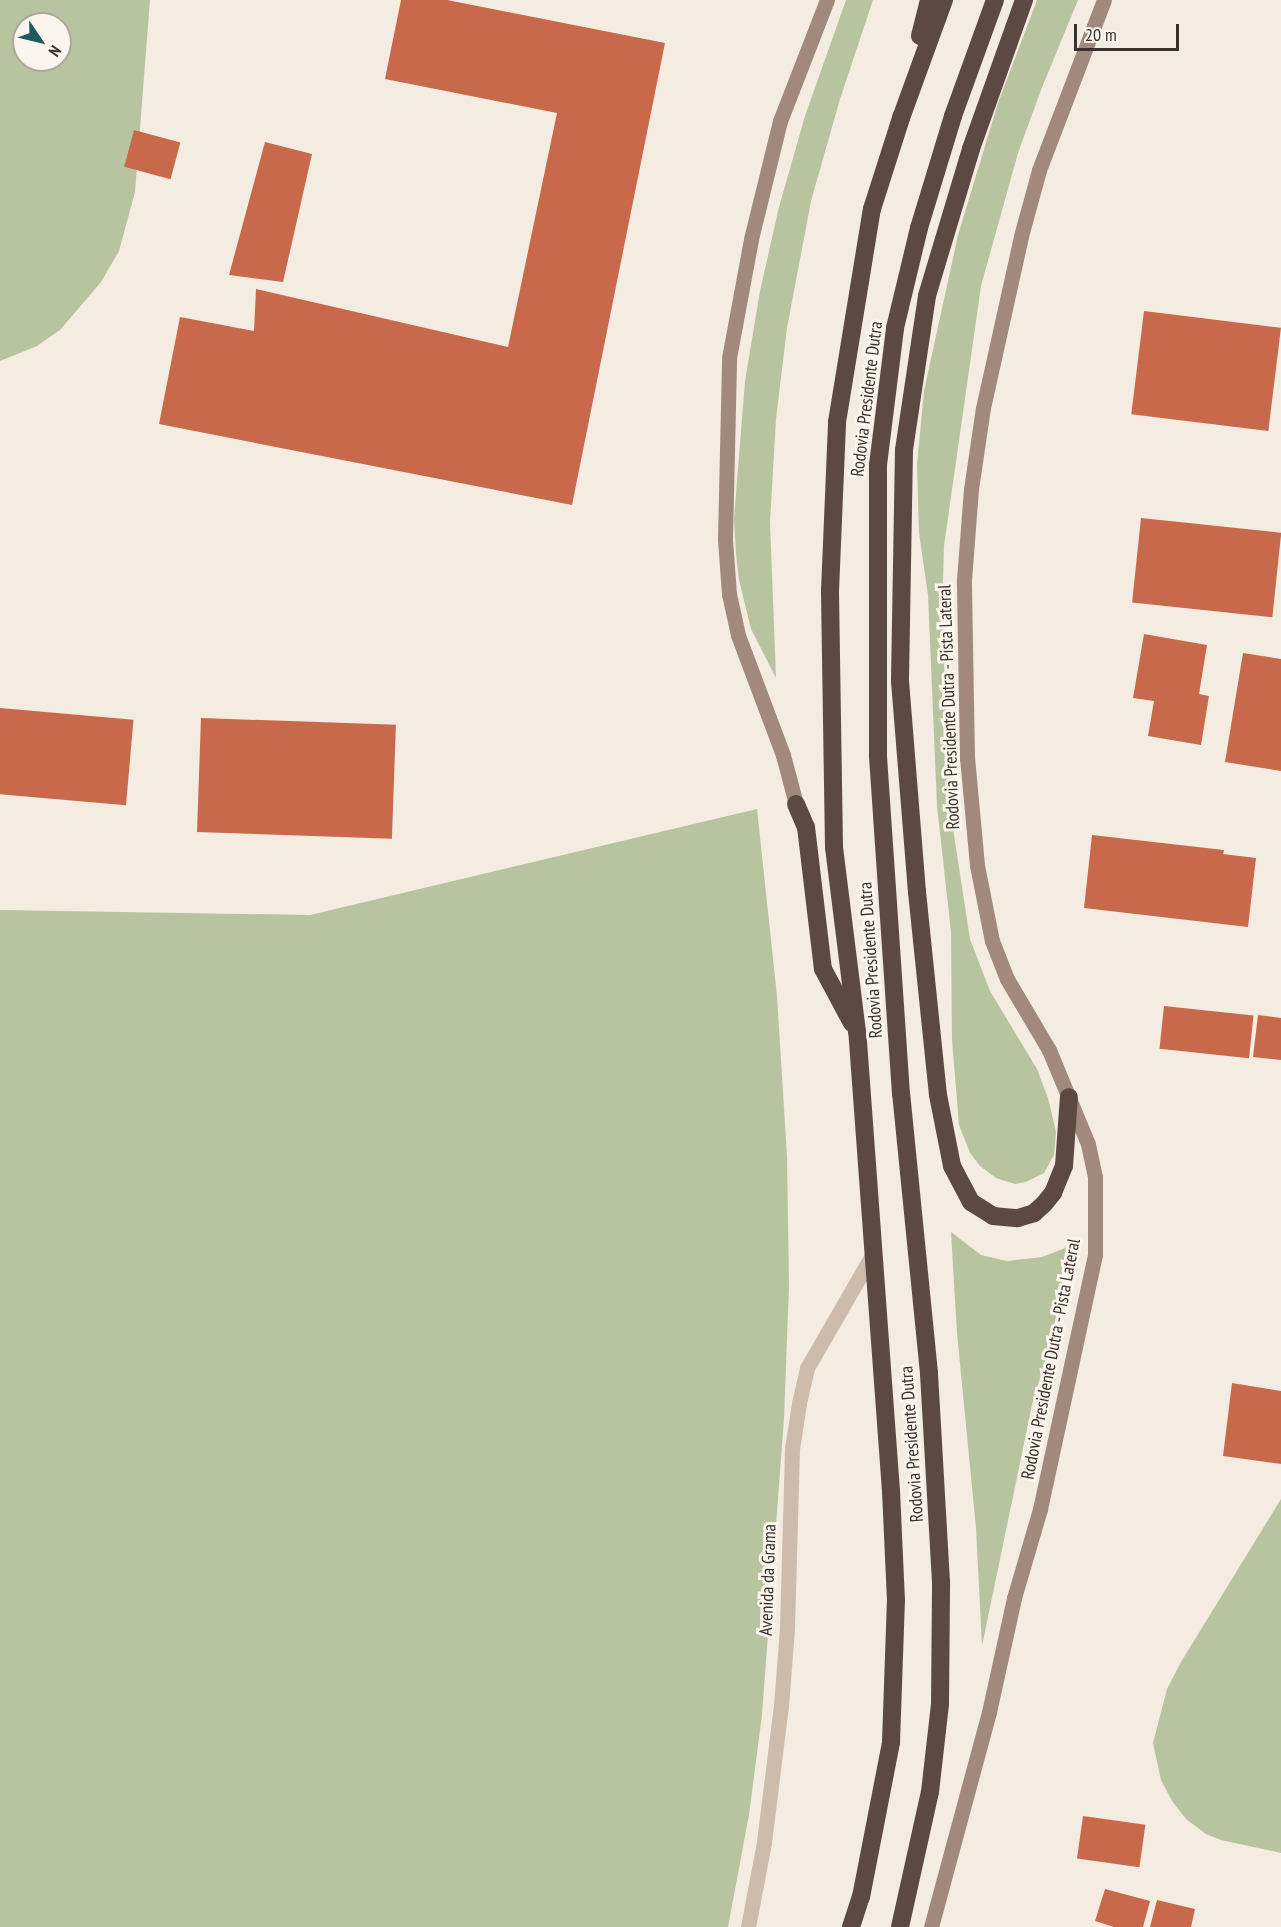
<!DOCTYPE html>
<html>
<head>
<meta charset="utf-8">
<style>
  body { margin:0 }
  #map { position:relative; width:1281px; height:1927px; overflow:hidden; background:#f4ebe1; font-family:"PT Sans Narrow",sans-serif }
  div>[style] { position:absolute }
  .green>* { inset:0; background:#b8c4a0 }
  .building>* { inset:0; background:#c8694b; transform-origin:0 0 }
  .street>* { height:15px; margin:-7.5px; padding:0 7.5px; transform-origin:7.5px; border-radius:7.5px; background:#cdbbac }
  .secondary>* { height:15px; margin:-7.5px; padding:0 7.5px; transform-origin:7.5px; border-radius:7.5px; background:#a18a7d }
  .highway>* { height:18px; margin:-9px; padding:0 9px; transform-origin:9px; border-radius:9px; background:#5c4a42 }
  span { translate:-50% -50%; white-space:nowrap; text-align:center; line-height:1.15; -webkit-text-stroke:6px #fbf5ee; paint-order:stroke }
  .street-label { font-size:18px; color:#3b302b }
  .north { position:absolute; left:12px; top:12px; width:60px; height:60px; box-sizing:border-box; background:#fbf5ee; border:2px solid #aea6a0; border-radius:50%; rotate:125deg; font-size:16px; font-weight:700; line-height:24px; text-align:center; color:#3b302b }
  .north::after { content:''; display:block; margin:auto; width:21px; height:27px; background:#1f5a5e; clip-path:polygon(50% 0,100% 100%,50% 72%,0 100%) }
  .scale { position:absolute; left:1074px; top:24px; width:105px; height:27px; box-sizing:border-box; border:3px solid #3b302b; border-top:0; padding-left:8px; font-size:18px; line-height:21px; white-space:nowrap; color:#3b302b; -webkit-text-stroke:4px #fbf5ee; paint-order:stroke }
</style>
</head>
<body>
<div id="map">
  <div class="green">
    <div style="clip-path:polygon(evenodd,0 0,150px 0,135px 192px,119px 251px,101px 282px,60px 330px,37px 346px,0 361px,0 0,24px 24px,60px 24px,60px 60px,24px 60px,24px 24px)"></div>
    <div style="clip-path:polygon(846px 0,873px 0,840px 99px,811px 201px,787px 328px,776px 419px,770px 522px,776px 678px,751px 629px,739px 580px,736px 554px,734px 519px,745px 381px,760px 291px,779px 207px,805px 116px)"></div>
    <div style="clip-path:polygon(1037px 0,1078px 0,1041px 90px,1018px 153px,981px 286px,944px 546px,942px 617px,949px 686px,950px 809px,970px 939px,990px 991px,1037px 1069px,1048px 1098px,1056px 1132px,1054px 1155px,1044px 1173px,1026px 1182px,1015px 1184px,996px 1178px,980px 1166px,970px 1153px,959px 1125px,952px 1040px,951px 932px,937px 806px,928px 595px,919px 533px,917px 464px,924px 391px,958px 235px,998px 103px)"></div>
    <div style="clip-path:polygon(757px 809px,777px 996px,787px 1156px,789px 1286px,784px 1418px,762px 1715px,749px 1815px,728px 1927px,0 1927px,0 910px,310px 915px)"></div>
    <div style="clip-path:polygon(951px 1232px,981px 1255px,1007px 1261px,1042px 1257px,1063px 1249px,1073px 1242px,1054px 1331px,1032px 1405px,982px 1646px,976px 1528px,957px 1333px)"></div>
    <div style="clip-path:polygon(1281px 1499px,1281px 1853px,1221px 1840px,1206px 1834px,1186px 1819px,1172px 1801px,1161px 1780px,1153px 1743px,1167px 1689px,1181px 1662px)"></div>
  </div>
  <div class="building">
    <div style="clip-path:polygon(401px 0,447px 0,665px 43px,572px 505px,159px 424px,180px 317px,254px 331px,256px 289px,508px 347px,557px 113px,385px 79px)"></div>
    <div style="left:134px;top:130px;width:48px;height:38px;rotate:15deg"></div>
    <div style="clip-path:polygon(265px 142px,312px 154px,283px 282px,229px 275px)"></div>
    <div style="left:1144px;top:311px;width:138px;height:104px;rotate:7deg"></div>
    <div style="left:1141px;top:518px;width:141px;height:85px;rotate:6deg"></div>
    <div style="clip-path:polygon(1144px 634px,1207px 645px,1199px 694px,1209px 696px,1201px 745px,1148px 736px,1154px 701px,1133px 698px)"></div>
    <div style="clip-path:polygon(1243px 653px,1281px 659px,1281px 771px,1225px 762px)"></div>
    <div style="left:0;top:708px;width:134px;height:86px;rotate:5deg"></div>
    <div style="left:201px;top:718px;width:195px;height:114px;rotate:2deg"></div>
    <div style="clip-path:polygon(1092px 835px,1224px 850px,1223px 854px,1256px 858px,1248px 927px,1084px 908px)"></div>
    <div style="left:1164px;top:1006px;width:90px;height:43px;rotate:6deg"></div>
    <div style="clip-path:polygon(1258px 1015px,1281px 1018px,1281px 1060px,1253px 1057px)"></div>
    <div style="clip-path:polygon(1232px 1383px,1281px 1391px,1281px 1464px,1223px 1456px)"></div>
    <div style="left:1083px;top:1816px;width:63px;height:43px;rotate:8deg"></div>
    <div style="clip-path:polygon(1105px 1889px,1150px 1901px,1143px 1927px,1114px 1927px,1095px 1921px)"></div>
    <div style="clip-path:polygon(1157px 1900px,1195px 1909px,1191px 1927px,1150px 1927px)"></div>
  </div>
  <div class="street">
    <div style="left:748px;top:1927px;width:86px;rotate:-79.3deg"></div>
    <div style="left:764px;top:1842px;width:137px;rotate:-82.9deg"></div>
    <div style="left:781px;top:1706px;width:78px;rotate:-85.6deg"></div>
    <div style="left:787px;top:1628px;width:179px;rotate:-88.4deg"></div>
    <div style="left:792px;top:1449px;width:47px;rotate:-81.3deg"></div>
    <div style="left:799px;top:1403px;width:36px;rotate:-77deg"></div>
    <div style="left:807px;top:1368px;width:134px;rotate:-60deg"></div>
  </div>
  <div class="secondary">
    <div style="left:796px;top:804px;width:51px;rotate:-104.9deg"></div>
    <div style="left:783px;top:755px;width:128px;rotate:-110.6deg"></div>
    <div style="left:738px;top:635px;width:42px;rotate:-102.4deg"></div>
    <div style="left:729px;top:594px;width:55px;rotate:-94.2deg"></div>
    <div style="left:725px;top:539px;width:181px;rotate:-88.7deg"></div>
    <div style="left:729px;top:358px;width:121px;rotate:-79.5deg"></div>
    <div style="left:751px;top:239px;width:122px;rotate:-76.2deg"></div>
    <div style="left:780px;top:121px;width:130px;rotate:-68.8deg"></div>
    <div style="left:931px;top:1927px;width:223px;rotate:-74.9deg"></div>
    <div style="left:989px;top:1712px;width:117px;rotate:-77.6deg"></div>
    <div style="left:1014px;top:1598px;width:93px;rotate:-73.7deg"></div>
    <div style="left:1040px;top:1509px;width:260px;rotate:-77.8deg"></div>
    <div style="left:1095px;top:1255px;width:78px;rotate:-90deg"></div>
    <div style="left:1095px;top:1177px;width:34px;rotate:-102deg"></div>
    <div style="left:1088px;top:1144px;width:102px;rotate:-112.5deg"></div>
    <div style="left:1049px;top:1050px;width:82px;rotate:-120.6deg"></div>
    <div style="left:1007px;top:979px;width:41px;rotate:-111.5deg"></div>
    <div style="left:992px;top:941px;width:77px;rotate:-101.2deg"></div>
    <div style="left:977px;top:865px;width:107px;rotate:-95.3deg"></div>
    <div style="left:967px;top:758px;width:178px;rotate:-91deg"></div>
    <div style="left:964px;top:580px;width:91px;rotate:-85.6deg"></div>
    <div style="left:971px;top:489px;width:82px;rotate:-81.6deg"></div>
    <div style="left:983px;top:408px;width:176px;rotate:-77.5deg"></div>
    <div style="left:1021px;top:236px;width:68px;rotate:-74.7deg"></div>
    <div style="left:1039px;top:170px;width:182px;rotate:-69.1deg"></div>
  </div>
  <div class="highway">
    <div style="left:1024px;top:0;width:158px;rotate:109.6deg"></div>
    <div style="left:971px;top:149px;width:153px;rotate:106.7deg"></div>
    <div style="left:927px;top:296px;width:156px;rotate:98.5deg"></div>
    <div style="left:904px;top:450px;width:231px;rotate:91deg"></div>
    <div style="left:900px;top:681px;width:212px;rotate:85.4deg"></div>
    <div style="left:917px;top:892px;width:204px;rotate:84.1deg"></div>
    <div style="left:938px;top:1095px;width:72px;rotate:78.8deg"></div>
    <div style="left:952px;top:1166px;width:41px;rotate:62.2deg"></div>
    <div style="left:971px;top:1202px;width:26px;rotate:32deg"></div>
    <div style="left:993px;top:1216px;width:25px;rotate:5deg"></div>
    <div style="left:1018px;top:1218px;width:17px;rotate:-17deg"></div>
    <div style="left:1034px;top:1213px;width:13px;rotate:-42deg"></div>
    <div style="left:1044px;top:1204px;width:14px;rotate:-51deg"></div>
    <div style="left:1053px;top:1193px;width:29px;rotate:-68deg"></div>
    <div style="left:1064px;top:1166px;width:69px;rotate:-85.9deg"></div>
    <div style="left:920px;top:36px;width:37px;rotate:-76deg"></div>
    <div style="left:796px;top:804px;width:25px;rotate:67deg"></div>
    <div style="left:806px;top:827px;width:143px;rotate:83.2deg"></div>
    <div style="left:823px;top:969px;width:61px;rotate:61.8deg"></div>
    <div style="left:851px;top:1927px;width:32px;rotate:-72deg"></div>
    <div style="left:861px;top:1897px;width:158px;rotate:-79deg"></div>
    <div style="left:891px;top:1742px;width:141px;rotate:-88deg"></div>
    <div style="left:896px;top:1601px;width:110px;rotate:-92.6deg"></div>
    <div style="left:891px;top:1491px;width:460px;rotate:-94.2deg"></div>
    <div style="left:857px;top:1032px;width:186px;rotate:-97.1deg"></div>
    <div style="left:834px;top:847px;width:256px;rotate:-90.9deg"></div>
    <div style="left:830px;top:591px;width:169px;rotate:-87.6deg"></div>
    <div style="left:837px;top:422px;width:216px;rotate:-80.7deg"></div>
    <div style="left:872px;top:209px;width:96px;rotate:-72.3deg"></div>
    <div style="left:901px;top:118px;width:126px;rotate:-70deg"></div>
    <div style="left:900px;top:1927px;width:138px;rotate:-77.5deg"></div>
    <div style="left:930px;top:1792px;width:89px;rotate:-83.5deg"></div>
    <div style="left:940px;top:1704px;width:122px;rotate:-89.5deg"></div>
    <div style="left:941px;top:1582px;width:209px;rotate:-93.3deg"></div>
    <div style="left:929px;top:1373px;width:280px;rotate:-95.7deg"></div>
    <div style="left:901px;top:1094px;width:340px;rotate:-93.9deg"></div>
    <div style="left:878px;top:755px;width:290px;rotate:-90deg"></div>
    <div style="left:878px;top:465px;width:138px;rotate:-82.9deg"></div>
    <div style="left:895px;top:328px;width:103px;rotate:-76.5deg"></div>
    <div style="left:919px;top:228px;width:117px;rotate:-73.1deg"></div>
    <div style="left:953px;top:116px;width:123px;rotate:-70.1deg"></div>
  </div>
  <div class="street-label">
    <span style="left:867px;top:399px;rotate:-83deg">Rodovia Presidente Dutra</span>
    <span style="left:949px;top:707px;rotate:-92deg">Rodovia Presidente Dutra - Pista Lateral</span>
    <span style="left:871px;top:960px;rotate:-94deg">Rodovia Presidente Dutra</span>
    <span style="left:1051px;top:1359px;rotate:-79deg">Rodovia Presidente Dutra - Pista Lateral</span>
    <span style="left:912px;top:1444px;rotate:-94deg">Rodovia Presidente Dutra</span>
    <span style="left:768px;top:1580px;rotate:-88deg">Avenida da Grama</span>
  </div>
  <div class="north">N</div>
  <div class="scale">20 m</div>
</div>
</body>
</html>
